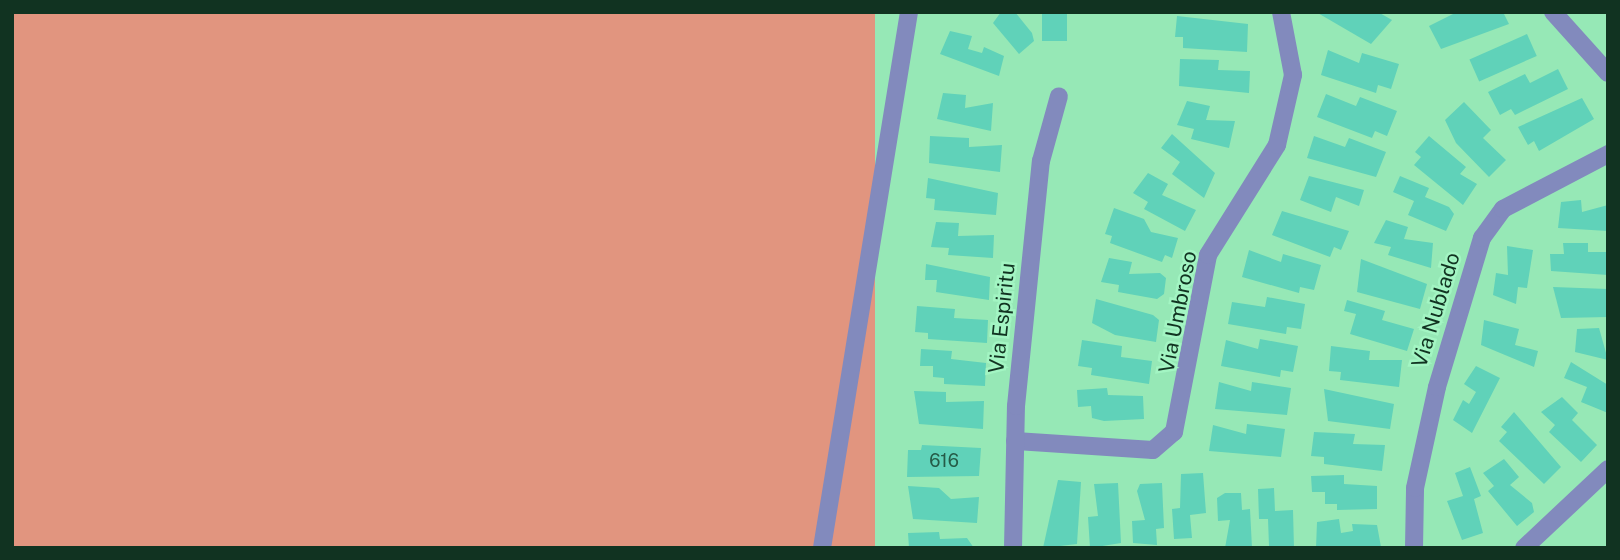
<!DOCTYPE html>
<html>
<head>
<meta charset="utf-8">
<style>
  body { margin:0 }
  #map { position:relative; width:1620px; height:560px; overflow:hidden; background:#96e8b6; font-family:"Public Sans",sans-serif }
  div>[style] { position:absolute }
  .green>* { inset:0; background:#e1957f; transform-origin:0 0 }
  .building>* { inset:0; background:#60d2b9; transform-origin:0 0 }
  .minor>* { height:18px; margin:-9px; padding:0 9px; transform-origin:9px; border-radius:9px; background:#828abd }
  span { translate:-50% -50%; white-space:nowrap; text-align:center; line-height:1.15; -webkit-text-stroke:5px #a3f5c3; paint-order:stroke }
  .number-label { font-size:18px; color:#255b47 }
  .number-label span { -webkit-text-stroke-width:0 }
  .street-label { font-size:21px; color:#113321 }
  .frame { position:absolute; inset:0; border:14px solid #113321; pointer-events:none }
</style>
</head>
<body>
<div id="map">
  <div class="green">
    <div style="left:12px;top:12px;width:863px;height:536px"></div>
  </div>
  <div class="building">
    <div style="clip-path:polygon(1001px 12px,1015px 12px,1032px 33px,1034px 41px,1019px 54px,993px 23px)"></div>
    <div style="left:1042px;top:12px;width:25px;height:29px"></div>
    <div style="clip-path:polygon(1316px 12px,1378px 12px,1392px 20px,1371px 44px)"></div>
    <div style="clip-path:polygon(1457px 12px,1503px 12px,1509px 24px,1441px 49px,1429px 26px)"></div>
    <div style="clip-path:polygon(1177px 16px,1248px 24px,1247px 52px,1183px 48px,1183px 37px,1175px 37px)"></div>
    <div style="clip-path:polygon(950px 31px,972px 36px,968px 49px,982px 53px,984px 47px,1004px 56px,999px 76px,940px 54px)"></div>
    <div style="left:1527px;top:34px;width:24px;height:63px;rotate:66deg"></div>
    <div style="clip-path:polygon(1328px 50px,1359px 63px,1362px 53px,1399px 64px,1391px 89px,1378px 85px,1376px 93px,1321px 75px)"></div>
    <div style="clip-path:polygon(1180px 59px,1219px 60px,1218px 70px,1250px 71px,1249px 93px,1179px 86px)"></div>
    <div style="clip-path:polygon(1558px 69px,1568px 89px,1515px 115px,1511px 109px,1500px 115px,1488px 92px,1525px 74px,1530px 83px)"></div>
    <div style="clip-path:polygon(943px 93px,966px 95px,965px 108px,993px 103px,991px 131px,937px 119px)"></div>
    <div style="clip-path:polygon(1326px 94px,1356px 106px,1360px 97px,1397px 111px,1387px 136px,1375px 131px,1372px 138px,1317px 117px)"></div>
    <div style="clip-path:polygon(1582px 98px,1594px 119px,1539px 151px,1534px 141px,1528px 145px,1518px 127px)"></div>
    <div style="clip-path:polygon(1187px 101px,1210px 106px,1206px 120px,1235px 121px,1229px 148px,1191px 139px,1194px 129px,1177px 125px)"></div>
    <div style="clip-path:polygon(1464px 102px,1491px 130px,1483px 138px,1506px 160px,1489px 177px,1456px 143px,1445px 120px)"></div>
    <div style="clip-path:polygon(1172px 134px,1215px 173px,1204px 198px,1172px 174px,1180px 162px,1161px 148px)"></div>
    <div style="clip-path:polygon(930px 136px,969px 138px,969px 147px,1002px 145px,1000px 172px,929px 163px)"></div>
    <div style="clip-path:polygon(1314px 136px,1345px 147px,1349px 138px,1386px 152px,1376px 177px,1307px 158px)"></div>
    <div style="clip-path:polygon(1429px 136px,1466px 167px,1460px 174px,1477px 184px,1463px 205px,1414px 165px,1421px 157px,1415px 152px)"></div>
    <div style="clip-path:polygon(1148px 173px,1168px 184px,1162px 195px,1196px 210px,1185px 231px,1144px 209px,1148px 202px,1133px 193px)"></div>
    <div style="clip-path:polygon(1309px 176px,1364px 190px,1359px 206px,1336px 197px,1331px 212px,1300px 200px)"></div>
    <div style="clip-path:polygon(1400px 176px,1429px 188px,1425px 197px,1449px 207px,1454px 214px,1446px 231px,1408px 215px,1414px 201px,1393px 192px)"></div>
    <div style="clip-path:polygon(928px 178px,998px 193px,996px 215px,934px 210px,935px 199px,926px 198px)"></div>
    <div style="clip-path:polygon(1581px 200px,1582px 212px,1608px 205px,1608px 231px,1558px 228px,1561px 202px)"></div>
    <div style="clip-path:polygon(1114px 208px,1144px 219px,1151px 232px,1178px 238px,1172px 258px,1165px 255px,1162px 262px,1110px 243px,1112px 236px,1105px 234px)"></div>
    <div style="clip-path:polygon(1282px 211px,1349px 231px,1341px 250px,1334px 247px,1330px 257px,1272px 235px)"></div>
    <div style="clip-path:polygon(1386px 220px,1408px 227px,1404px 239px,1433px 243px,1431px 268px,1388px 255px,1391px 247px,1374px 243px)"></div>
    <div style="clip-path:polygon(936px 222px,959px 223px,958px 236px,994px 235px,993px 258px,948px 255px,949px 248px,931px 247px)"></div>
    <div style="clip-path:polygon(1563px 243px,1588px 243px,1588px 252px,1608px 252px,1608px 275px,1551px 271px,1550px 254px,1564px 254px)"></div>
    <div style="clip-path:polygon(1507px 246px,1533px 250px,1527px 288px,1518px 287px,1516px 304px,1493px 295px,1496px 273px,1508px 275px)"></div>
    <div style="clip-path:polygon(1249px 250px,1281px 262px,1283px 254px,1321px 265px,1314px 290px,1300px 287px,1299px 293px,1242px 277px)"></div>
    <div style="clip-path:polygon(1109px 258px,1132px 262px,1129px 274px,1160px 273px,1166px 278px,1164px 294px,1157px 299px,1118px 292px,1119px 285px,1101px 282px)"></div>
    <div style="clip-path:polygon(1361px 259px,1427px 284px,1420px 309px,1357px 292px)"></div>
    <div style="clip-path:polygon(926px 264px,990px 277px,989px 300px,936px 292px,937px 280px,925px 280px)"></div>
    <div style="clip-path:polygon(1553px 287px,1608px 289px,1608px 317px,1561px 318px)"></div>
    <div style="clip-path:polygon(1267px 297px,1305px 304px,1301px 329px,1287px 327px,1286px 334px,1228px 324px,1232px 302px,1265px 307px)"></div>
    <div style="clip-path:polygon(1096px 299px,1153px 315px,1159px 320px,1156px 342px,1115px 335px,1092px 323px)"></div>
    <div style="clip-path:polygon(1347px 300px,1385px 311px,1382px 320px,1414px 329px,1407px 351px,1350px 334px,1356px 314px,1344px 311px)"></div>
    <div style="clip-path:polygon(917px 306px,955px 309px,954px 318px,988px 320px,987px 343px,928px 339px,928px 333px,915px 332px)"></div>
    <div style="clip-path:polygon(1484px 320px,1519px 329px,1515px 345px,1538px 351px,1534px 367px,1481px 345px)"></div>
    <div style="clip-path:polygon(1599px 328px,1608px 360px,1575px 352px,1577px 329px)"></div>
    <div style="clip-path:polygon(1260px 339px,1298px 346px,1293px 372px,1281px 370px,1280px 377px,1221px 366px,1226px 340px,1258px 349px)"></div>
    <div style="clip-path:polygon(1082px 340px,1122px 346px,1121px 357px,1152px 361px,1149px 384px,1091px 375px,1092px 368px,1078px 366px)"></div>
    <div style="clip-path:polygon(1331px 346px,1370px 351px,1369px 360px,1402px 360px,1399px 387px,1340px 380px,1341px 372px,1329px 371px)"></div>
    <div style="clip-path:polygon(921px 349px,952px 351px,951px 359px,986px 363px,985px 386px,944px 384px,944px 378px,933px 377px,933px 366px,920px 366px)"></div>
    <div style="clip-path:polygon(1571px 362px,1608px 385px,1608px 413px,1581px 402px,1587px 387px,1564px 378px)"></div>
    <div style="clip-path:polygon(1476px 366px,1500px 378px,1472px 433px,1453px 420px,1463px 400px,1469px 404px,1476px 392px,1464px 384px)"></div>
    <div style="clip-path:polygon(1219px 382px,1251px 391px,1252px 382px,1291px 388px,1287px 415px,1215px 409px)"></div>
    <div style="clip-path:polygon(1107px 388px,1108px 395px,1143px 396px,1144px 419px,1104px 421px,1092px 418px,1091px 406px,1078px 407px,1077px 390px)"></div>
    <div style="clip-path:polygon(1324px 389px,1394px 404px,1390px 429px,1328px 421px)"></div>
    <div style="clip-path:polygon(914px 391px,946px 392px,946px 402px,984px 401px,983px 429px,919px 424px)"></div>
    <div style="clip-path:polygon(1562px 397px,1578px 413px,1572px 420px,1597px 445px,1581px 462px,1549px 432px,1555px 425px,1541px 412px)"></div>
    <div style="clip-path:polygon(1514px 412px,1561px 467px,1544px 484px,1499px 441px,1507px 432px,1501px 427px)"></div>
    <div style="clip-path:polygon(1247px 424px,1285px 429px,1281px 457px,1209px 451px,1213px 425px,1246px 434px)"></div>
    <div style="clip-path:polygon(1314px 432px,1355px 434px,1353px 444px,1385px 445px,1382px 471px,1324px 464px,1324px 457px,1311px 456px)"></div>
    <div style="clip-path:polygon(922px 445px,981px 448px,979px 476px,907px 477px,908px 450px,921px 450px)"></div>
    <div style="clip-path:polygon(1504px 459px,1519px 477px,1510px 485px,1532px 503px,1534px 512px,1517px 526px,1488px 491px,1494px 486px,1483px 473px)"></div>
    <div style="clip-path:polygon(1470px 467px,1481px 496px,1474px 499px,1483px 533px,1462px 540px,1447px 501px,1463px 496px,1455px 473px)"></div>
    <div style="clip-path:polygon(1203px 473px,1206px 513px,1190px 515px,1192px 538px,1174px 539px,1172px 509px,1180px 508px,1181px 474px)"></div>
    <div style="clip-path:polygon(1344px 475px,1344px 484px,1377px 486px,1377px 509px,1337px 510px,1337px 504px,1325px 504px,1325px 492px,1312px 492px,1311px 476px)"></div>
    <div style="clip-path:polygon(1058px 480px,1081px 482px,1077px 544px,1043px 548px)"></div>
    <div style="clip-path:polygon(1118px 483px,1121px 543px,1090px 548px,1088px 517px,1098px 516px,1094px 484px)"></div>
    <div style="clip-path:polygon(1162px 483px,1164px 528px,1156px 529px,1157px 545px,1133px 543px,1132px 521px,1145px 520px,1137px 491px,1140px 484px)"></div>
    <div style="clip-path:polygon(908px 486px,939px 488px,951px 499px,979px 497px,977px 523px,913px 519px)"></div>
    <div style="clip-path:polygon(1274px 488px,1275px 511px,1293px 510px,1294px 548px,1269px 546px,1268px 519px,1259px 519px,1258px 489px)"></div>
    <div style="clip-path:polygon(1225px 493px,1241px 493px,1242px 510px,1250px 509px,1252px 548px,1225px 548px,1230px 520px,1218px 521px,1217px 498px)"></div>
    <div style="clip-path:polygon(1339px 519px,1341px 533px,1353px 531px,1352px 524px,1377px 525px,1381px 547px,1316px 548px,1317px 522px)"></div>
    <div style="clip-path:polygon(939px 532px,940px 539px,967px 538px,974px 548px,909px 548px,908px 533px)"></div>
  </div>
  <div class="minor">
    <div style="left:1553px;top:12px;width:82px;rotate:48deg"></div>
    <div style="left:1015px;top:441px;width:138px;rotate:3.7deg"></div>
    <div style="left:1153px;top:450px;width:28px;rotate:-41deg"></div>
    <div style="left:1174px;top:432px;width:180px;rotate:-79.1deg"></div>
    <div style="left:1208px;top:255px;width:130px;rotate:-57.9deg"></div>
    <div style="left:1277px;top:145px;width:72px;rotate:-77.1deg"></div>
    <div style="left:1293px;top:75px;width:64px;rotate:-100.8deg"></div>
    <div style="left:822px;top:548px;width:543px;rotate:-80.78deg"></div>
    <div style="left:1013px;top:548px;width:142px;rotate:-88.8deg"></div>
    <div style="left:1016px;top:406px;width:246px;rotate:-84.2deg"></div>
    <div style="left:1041px;top:161px;width:67px;rotate:-74.5deg"></div>
    <div style="left:1414px;top:548px;width:60px;rotate:-89deg"></div>
    <div style="left:1415px;top:488px;width:103px;rotate:-77.7deg"></div>
    <div style="left:1437px;top:387px;width:156px;rotate:-73.2deg"></div>
    <div style="left:1482px;top:238px;width:36px;rotate:-54deg"></div>
    <div style="left:1503px;top:209px;width:119px;rotate:-27.6deg"></div>
    <div style="left:1524px;top:548px;width:115px;rotate:-43.2deg"></div>
  </div>
  <div class="number-label">
    <span style="left:944px;top:461px">616</span>
  </div>
  <div class="street-label">
    <span style="left:1436px;top:310px;rotate:-73deg">Via Nublado</span>
    <span style="left:1178px;top:312px;rotate:-79deg">Via Umbroso</span>
    <span style="left:1002px;top:318px;rotate:-84deg">Via Espiritu</span>
  </div>
  <div class="frame"></div>
</div>
</body>
</html>
